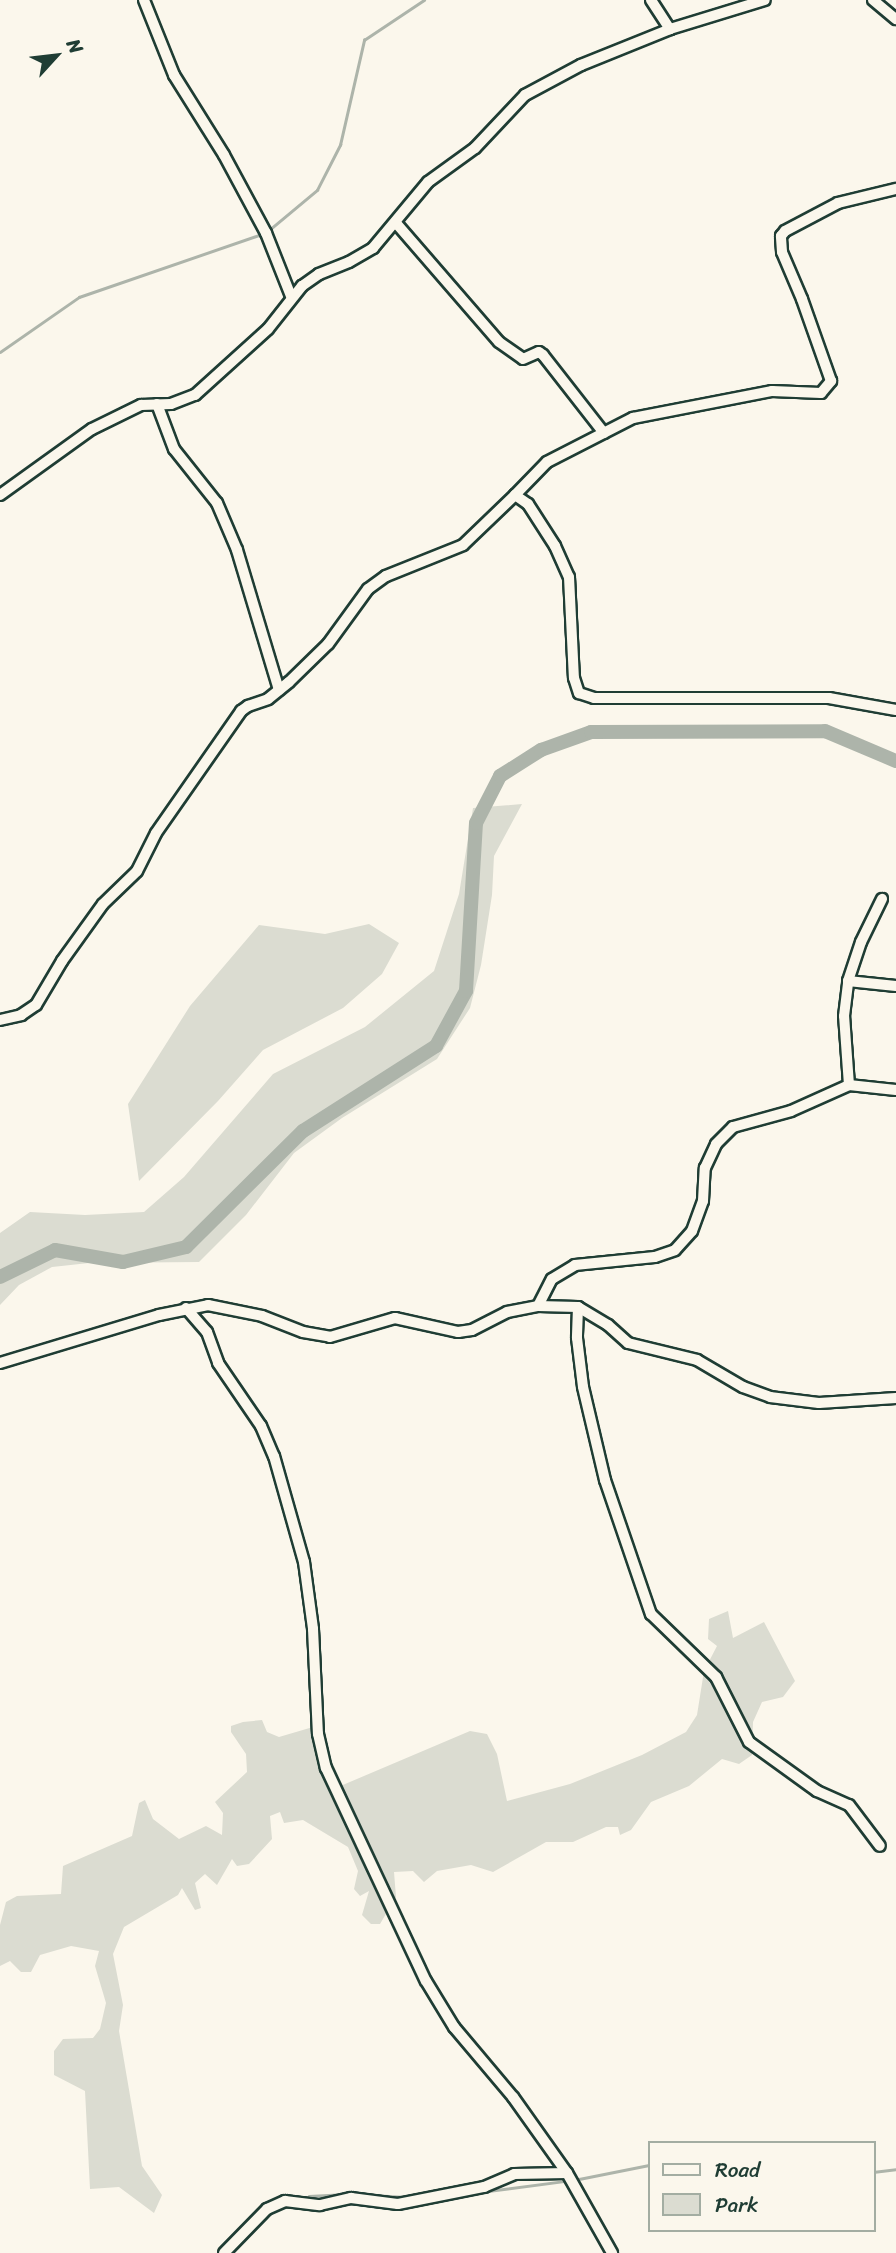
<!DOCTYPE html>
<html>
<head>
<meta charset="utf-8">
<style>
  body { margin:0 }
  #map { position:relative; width:896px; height:2253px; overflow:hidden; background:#fbf7ec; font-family:Sriracha,sans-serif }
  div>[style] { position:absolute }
  .green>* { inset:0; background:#dbdcd1 }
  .stream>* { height:2.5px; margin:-1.25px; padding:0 1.25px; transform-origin:1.25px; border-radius:1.25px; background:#adb4aa }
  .river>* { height:14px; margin:-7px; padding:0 7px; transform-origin:7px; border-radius:7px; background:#adb4aa }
  .roads { filter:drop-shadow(2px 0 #1f3d34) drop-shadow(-2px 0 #1f3d34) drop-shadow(0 2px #1f3d34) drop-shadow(0 -2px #1f3d34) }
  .minor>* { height:10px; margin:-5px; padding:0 5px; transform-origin:5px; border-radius:5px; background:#fbf7ec }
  span { translate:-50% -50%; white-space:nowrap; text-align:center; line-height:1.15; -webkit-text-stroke:5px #fbf7ec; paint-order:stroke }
  .legend { position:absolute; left:648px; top:2141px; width:228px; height:91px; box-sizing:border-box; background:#fbf7ec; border:2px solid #a3ada2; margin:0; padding:9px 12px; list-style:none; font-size:21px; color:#1f3d34 }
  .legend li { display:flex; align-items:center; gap:14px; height:35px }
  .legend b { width:35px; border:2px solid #a3ada2 }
  .north { position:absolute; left:21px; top:21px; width:70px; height:70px; -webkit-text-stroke:5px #fbf7ec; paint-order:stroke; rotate:63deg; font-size:19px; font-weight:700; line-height:28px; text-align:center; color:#1f3d34 }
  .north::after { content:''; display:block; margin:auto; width:24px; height:32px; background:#1f3d34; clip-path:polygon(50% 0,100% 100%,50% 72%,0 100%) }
</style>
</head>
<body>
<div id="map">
  <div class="green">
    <div style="clip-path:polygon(522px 804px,494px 856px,492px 895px,481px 965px,470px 1008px,437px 1059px,342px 1118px,294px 1153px,246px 1215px,199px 1262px,89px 1263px,52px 1267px,19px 1285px,0 1305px,0 1233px,30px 1212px,85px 1215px,144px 1212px,184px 1177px,273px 1074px,365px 1027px,434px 971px,459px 894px,473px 808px)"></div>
    <div style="clip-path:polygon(369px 924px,399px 943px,382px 974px,343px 1008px,263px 1050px,218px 1101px,139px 1181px,128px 1104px,190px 1006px,259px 925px,325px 934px)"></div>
    <div style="clip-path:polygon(728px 1611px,733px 1638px,764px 1622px,795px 1681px,783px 1697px,762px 1702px,753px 1722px,752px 1755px,739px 1764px,722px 1759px,689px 1786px,651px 1802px,631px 1830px,620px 1835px,618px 1827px,606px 1827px,573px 1842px,546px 1842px,493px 1872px,471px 1865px,437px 1871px,424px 1882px,413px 1871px,394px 1872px,396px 1897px,380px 1924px,371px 1924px,362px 1915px,369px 1891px,360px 1896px,354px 1889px,358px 1871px,348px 1847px,303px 1820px,284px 1823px,280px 1812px,270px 1816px,272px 1839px,249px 1864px,237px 1866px,232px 1859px,217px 1885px,205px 1874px,195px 1883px,201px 1908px,195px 1910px,182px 1888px,178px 1895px,124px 1927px,113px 1954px,123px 2005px,119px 2031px,142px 2166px,162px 2195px,154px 2213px,119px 2187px,90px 2189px,85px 2091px,54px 2075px,54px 2051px,63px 2039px,93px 2038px,100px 2029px,106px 2003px,95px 1966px,99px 1951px,71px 1946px,40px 1955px,31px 1972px,21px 1972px,10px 1961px,0 1966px,0 1925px,6px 1902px,17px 1896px,61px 1894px,63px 1866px,132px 1836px,139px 1803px,145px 1800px,153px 1819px,179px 1839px,206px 1826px,222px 1835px,223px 1813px,215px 1802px,247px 1772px,246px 1754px,231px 1732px,231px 1726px,243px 1722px,262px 1720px,267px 1732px,279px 1737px,313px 1727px,331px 1790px,470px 1731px,487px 1734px,497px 1754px,507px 1801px,570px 1784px,642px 1755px,686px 1732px,697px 1715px,704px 1671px,717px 1646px,708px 1639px,709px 1619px)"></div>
  </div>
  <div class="stream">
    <div style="left:268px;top:231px;width:64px;rotate:-39.9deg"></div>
    <div style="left:317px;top:190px;width:51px;rotate:-62.9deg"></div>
    <div style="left:340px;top:145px;width:108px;rotate:-77.1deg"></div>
    <div style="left:364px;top:40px;width:72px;rotate:-33.7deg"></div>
    <div style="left:0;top:352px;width:96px;rotate:-34.8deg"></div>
    <div style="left:79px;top:297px;width:194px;rotate:-19deg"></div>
    <div style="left:873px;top:2172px;width:23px;rotate:-7deg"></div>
    <div style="left:579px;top:2179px;width:71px;rotate:-11.3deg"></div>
    <div style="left:488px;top:2191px;width:78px;rotate:-7.4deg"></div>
    <div style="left:354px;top:2194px;width:52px;rotate:3.3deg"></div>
    <div style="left:406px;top:2197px;width:60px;rotate:-10.6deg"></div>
    <div style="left:309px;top:2196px;width:38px;rotate:-3deg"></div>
  </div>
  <div class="river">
    <div style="left:0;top:1277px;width:61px;rotate:-26.1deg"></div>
    <div style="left:55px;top:1250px;width:69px;rotate:10deg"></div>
    <div style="left:123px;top:1262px;width:65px;rotate:-13.4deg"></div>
    <div style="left:186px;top:1247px;width:165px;rotate:-44.8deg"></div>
    <div style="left:303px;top:1131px;width:158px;rotate:-32.6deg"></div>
    <div style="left:436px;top:1046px;width:63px;rotate:-61.4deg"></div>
    <div style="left:466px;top:991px;width:168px;rotate:-86.6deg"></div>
    <div style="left:476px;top:823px;width:53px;rotate:-62.9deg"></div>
    <div style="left:500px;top:776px;width:49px;rotate:-32.4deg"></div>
    <div style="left:541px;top:750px;width:53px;rotate:-19.8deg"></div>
    <div style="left:591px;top:732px;width:234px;rotate:-0.2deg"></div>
    <div style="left:825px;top:731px;width:77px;rotate:22.9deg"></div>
  </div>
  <div class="roads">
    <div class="minor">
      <div style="left:144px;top:0;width:81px;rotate:68.2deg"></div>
      <div style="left:174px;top:75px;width:94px;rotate:58deg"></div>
      <div style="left:224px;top:155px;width:89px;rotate:61.7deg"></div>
      <div style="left:266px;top:233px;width:68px;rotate:68.4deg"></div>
      <div style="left:651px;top:0;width:35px;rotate:57deg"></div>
      <div style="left:873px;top:0;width:30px;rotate:40deg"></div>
      <div style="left:396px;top:223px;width:157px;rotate:49.1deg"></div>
      <div style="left:499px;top:342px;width:29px;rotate:35deg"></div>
      <div style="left:523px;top:359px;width:17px;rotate:-24deg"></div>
      <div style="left:539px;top:352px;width:5px;rotate:37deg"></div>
      <div style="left:543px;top:355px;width:99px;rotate:52deg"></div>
      <div style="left:157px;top:404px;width:48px;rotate:69.3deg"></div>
      <div style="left:174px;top:449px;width:69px;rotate:51.5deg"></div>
      <div style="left:217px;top:503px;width:51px;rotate:66.9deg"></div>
      <div style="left:237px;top:550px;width:146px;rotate:73.3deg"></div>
      <div style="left:0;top:495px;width:113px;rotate:-35.7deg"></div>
      <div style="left:92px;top:429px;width:55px;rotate:-26.1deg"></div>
      <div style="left:141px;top:405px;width:30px;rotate:-2deg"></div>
      <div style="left:171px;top:404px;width:26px;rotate:-21deg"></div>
      <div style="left:195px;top:395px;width:98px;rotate:-42.1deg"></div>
      <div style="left:268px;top:329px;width:55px;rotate:-51.7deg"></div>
      <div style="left:302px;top:286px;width:21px;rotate:-35deg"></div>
      <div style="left:319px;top:274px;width:32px;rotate:-22deg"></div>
      <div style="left:349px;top:262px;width:28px;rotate:-30deg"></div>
      <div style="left:373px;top:248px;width:86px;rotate:-50.2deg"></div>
      <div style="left:428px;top:182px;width:58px;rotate:-35.9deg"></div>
      <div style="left:475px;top:148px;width:73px;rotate:-46.7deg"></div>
      <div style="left:525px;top:95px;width:64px;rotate:-28.2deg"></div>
      <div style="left:581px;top:65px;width:96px;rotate:-22deg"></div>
      <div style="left:670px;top:29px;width:99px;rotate:-17deg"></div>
      <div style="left:515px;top:495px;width:46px;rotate:-45.9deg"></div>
      <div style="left:547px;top:462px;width:97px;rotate:-27.1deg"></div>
      <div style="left:633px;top:418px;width:142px;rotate:-11deg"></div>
      <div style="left:772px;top:391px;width:49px;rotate:2.3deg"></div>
      <div style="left:821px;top:393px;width:16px;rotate:-50deg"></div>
      <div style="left:831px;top:381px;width:87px;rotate:-109.5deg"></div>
      <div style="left:802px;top:299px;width:51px;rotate:-113.1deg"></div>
      <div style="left:782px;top:252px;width:16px;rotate:-94deg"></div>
      <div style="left:781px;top:236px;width:6px;rotate:-51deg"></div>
      <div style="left:785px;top:231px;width:60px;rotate:-27.8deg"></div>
      <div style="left:838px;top:203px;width:60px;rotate:-13.6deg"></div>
      <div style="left:848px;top:981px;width:41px;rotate:-71.6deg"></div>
      <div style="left:861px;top:942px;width:48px;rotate:-64deg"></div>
      <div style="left:0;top:1020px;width:22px;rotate:-13deg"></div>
      <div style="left:21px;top:1015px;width:18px;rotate:-34deg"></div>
      <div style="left:36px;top:1005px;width:51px;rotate:-59.4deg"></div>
      <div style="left:62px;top:961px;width:70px;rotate:-54.3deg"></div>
      <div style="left:103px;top:904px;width:47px;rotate:-44.1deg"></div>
      <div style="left:137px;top:871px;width:42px;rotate:-63.4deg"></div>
      <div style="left:156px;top:833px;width:149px;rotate:-55.1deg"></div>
      <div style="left:241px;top:711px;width:9px;rotate:-36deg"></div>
      <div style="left:248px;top:706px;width:21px;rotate:-19deg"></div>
      <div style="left:268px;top:699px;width:27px;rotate:-39deg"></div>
      <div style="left:289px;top:682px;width:54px;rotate:-44.3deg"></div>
      <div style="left:328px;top:644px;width:68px;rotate:-54deg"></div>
      <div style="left:368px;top:589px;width:22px;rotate:-36deg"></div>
      <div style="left:386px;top:576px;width:83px;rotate:-21.9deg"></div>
      <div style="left:463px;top:545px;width:72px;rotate:-43.9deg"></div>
      <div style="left:515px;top:495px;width:16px;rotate:35deg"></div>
      <div style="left:528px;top:504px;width:50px;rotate:57.3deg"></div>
      <div style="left:555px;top:546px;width:34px;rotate:66deg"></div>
      <div style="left:569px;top:577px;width:101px;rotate:87.2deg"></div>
      <div style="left:574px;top:678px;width:16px;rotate:72deg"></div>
      <div style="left:579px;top:693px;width:16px;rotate:18deg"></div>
      <div style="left:594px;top:698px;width:235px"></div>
      <div style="left:829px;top:698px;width:68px;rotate:10.2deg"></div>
      <div style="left:849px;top:1085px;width:47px;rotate:6.1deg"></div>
      <div style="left:538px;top:1306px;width:30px;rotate:-63deg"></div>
      <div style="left:552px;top:1279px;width:27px;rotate:-31deg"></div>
      <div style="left:575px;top:1265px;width:80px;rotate:-5.7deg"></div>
      <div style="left:655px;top:1257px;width:21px;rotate:-19deg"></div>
      <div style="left:675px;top:1250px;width:25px;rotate:-48deg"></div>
      <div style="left:692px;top:1231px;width:32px;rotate:-70deg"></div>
      <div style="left:703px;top:1201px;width:33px;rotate:-87deg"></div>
      <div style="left:705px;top:1168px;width:26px;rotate:-65deg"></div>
      <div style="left:716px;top:1144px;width:24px;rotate:-45deg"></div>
      <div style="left:733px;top:1127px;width:60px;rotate:-15.4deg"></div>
      <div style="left:791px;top:1111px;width:64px;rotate:-24.1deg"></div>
      <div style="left:849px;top:1085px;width:69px;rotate:-94.1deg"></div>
      <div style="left:844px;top:1016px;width:35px;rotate:-83deg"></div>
      <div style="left:848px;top:981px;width:48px;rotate:5.9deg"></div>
      <div style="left:578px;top:1307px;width:31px;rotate:92deg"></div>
      <div style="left:577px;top:1338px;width:49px;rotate:83deg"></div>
      <div style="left:583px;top:1387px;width:96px;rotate:76.7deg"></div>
      <div style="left:605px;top:1480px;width:142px;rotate:71.1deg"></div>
      <div style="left:651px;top:1614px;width:91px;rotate:44.1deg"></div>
      <div style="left:716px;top:1677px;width:73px;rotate:63.1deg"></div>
      <div style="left:749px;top:1742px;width:84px;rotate:35.8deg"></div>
      <div style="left:817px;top:1791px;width:35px;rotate:24deg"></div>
      <div style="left:849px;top:1805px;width:51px;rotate:52.9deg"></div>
      <div style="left:186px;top:1308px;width:32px;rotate:49deg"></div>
      <div style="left:207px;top:1332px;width:33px;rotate:70deg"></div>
      <div style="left:218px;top:1363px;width:76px;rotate:55.7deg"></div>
      <div style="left:261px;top:1426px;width:33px;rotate:67deg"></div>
      <div style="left:274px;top:1456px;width:110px;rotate:74.2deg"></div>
      <div style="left:304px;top:1562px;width:68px;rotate:82.3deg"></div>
      <div style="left:313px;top:1629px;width:105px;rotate:87.3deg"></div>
      <div style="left:318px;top:1734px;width:35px;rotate:77deg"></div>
      <div style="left:326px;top:1768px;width:235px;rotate:64.9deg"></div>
      <div style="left:426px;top:1981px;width:54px;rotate:58.7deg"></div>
      <div style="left:454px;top:2027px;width:92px;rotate:49.9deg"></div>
      <div style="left:513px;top:2097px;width:93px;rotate:54.6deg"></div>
      <div style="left:567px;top:2173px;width:92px;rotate:60.6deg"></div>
      <div style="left:0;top:1363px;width:166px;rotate:-16.8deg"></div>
      <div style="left:159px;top:1315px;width:50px;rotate:-11.5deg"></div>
      <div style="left:208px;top:1305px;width:55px;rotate:11.5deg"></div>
      <div style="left:262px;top:1316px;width:44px;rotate:21.3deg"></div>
      <div style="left:303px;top:1332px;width:27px;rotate:10deg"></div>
      <div style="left:330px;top:1337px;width:68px;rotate:-16.3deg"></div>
      <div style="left:395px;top:1318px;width:65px;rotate:12.5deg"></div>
      <div style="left:458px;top:1332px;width:14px;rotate:-8deg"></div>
      <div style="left:472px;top:1330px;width:39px;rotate:-27deg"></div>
      <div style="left:507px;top:1312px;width:32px;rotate:-11deg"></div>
      <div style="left:538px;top:1306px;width:40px;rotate:1.4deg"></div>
      <div style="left:578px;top:1307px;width:35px;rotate:31deg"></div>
      <div style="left:608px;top:1325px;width:27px;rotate:42deg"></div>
      <div style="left:628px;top:1343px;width:71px;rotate:13.8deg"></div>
      <div style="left:697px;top:1360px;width:53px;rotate:30.4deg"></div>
      <div style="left:743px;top:1387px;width:29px;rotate:20deg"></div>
      <div style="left:770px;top:1397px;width:49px;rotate:7deg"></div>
      <div style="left:819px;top:1403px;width:77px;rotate:-3.7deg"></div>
      <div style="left:224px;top:2253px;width:62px;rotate:-45.7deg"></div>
      <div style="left:267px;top:2209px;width:20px;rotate:-24deg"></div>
      <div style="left:285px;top:2201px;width:35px;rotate:7deg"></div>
      <div style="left:320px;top:2205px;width:32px;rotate:-13deg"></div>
      <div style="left:351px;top:2198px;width:47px;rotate:7.3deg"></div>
      <div style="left:398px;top:2204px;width:88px;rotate:-11.2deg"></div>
      <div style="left:484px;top:2187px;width:33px;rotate:-23deg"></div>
      <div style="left:514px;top:2174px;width:53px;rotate:-1.1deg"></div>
    </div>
  </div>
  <ul class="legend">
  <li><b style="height:9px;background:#fbf7ec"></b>Road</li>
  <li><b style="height:19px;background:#dbdcd1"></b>Park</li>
  </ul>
  <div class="north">N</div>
</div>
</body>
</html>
